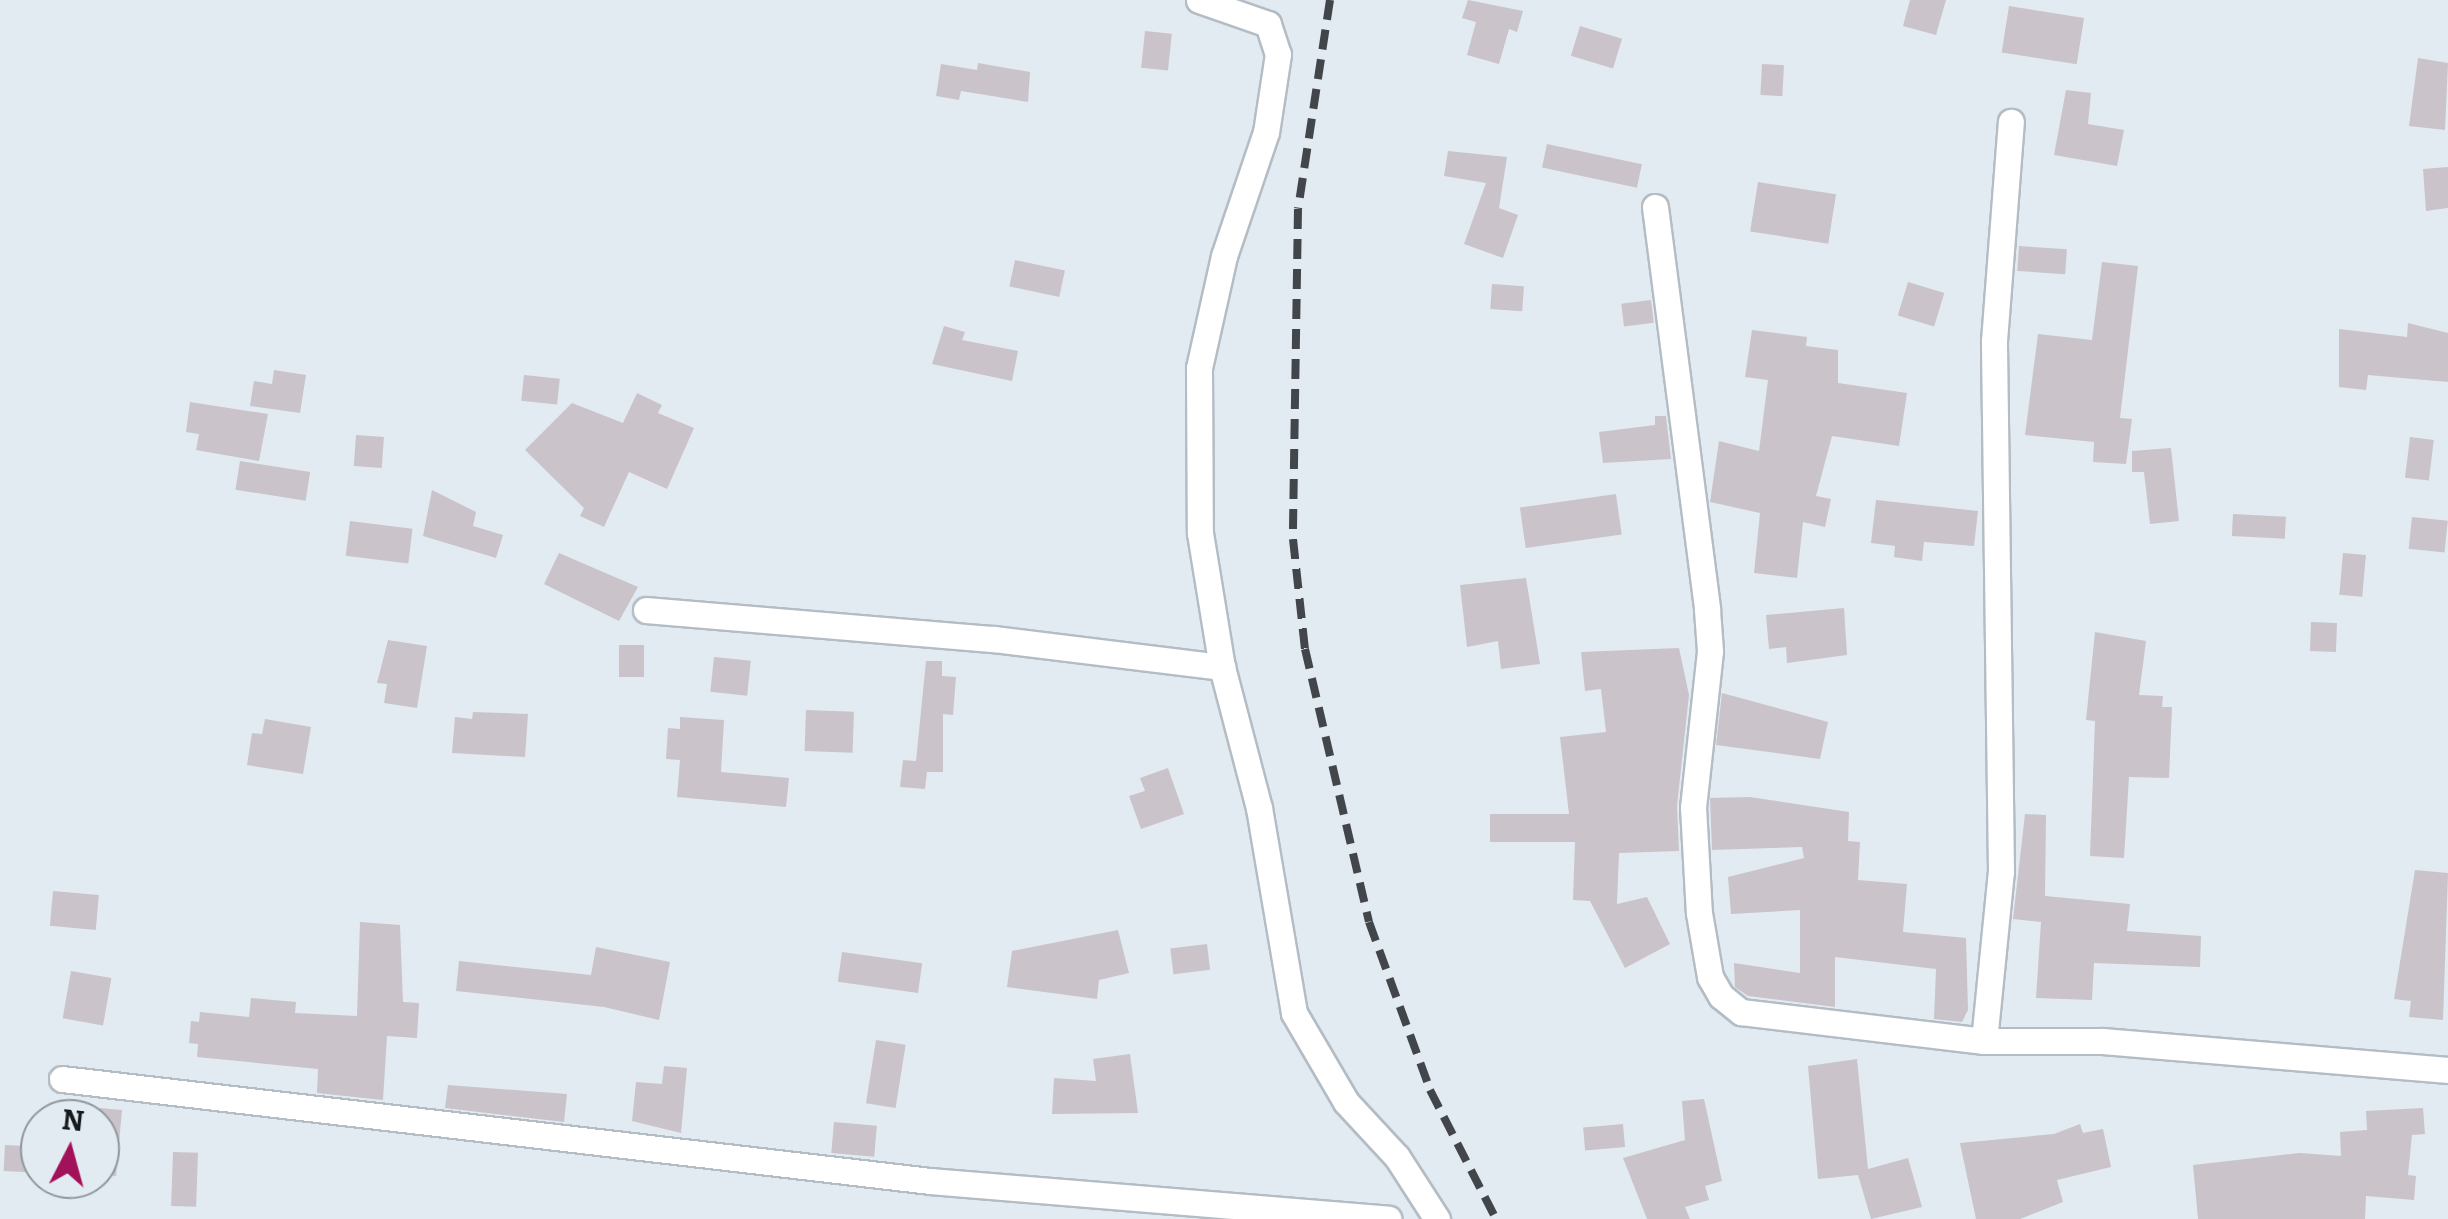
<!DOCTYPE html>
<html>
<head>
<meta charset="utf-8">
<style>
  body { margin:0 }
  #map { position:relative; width:2448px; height:1219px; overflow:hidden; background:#e2ebf2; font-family:Bitter,serif }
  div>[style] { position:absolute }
  .building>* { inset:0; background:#cac3ca; transform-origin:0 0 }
  .roads { filter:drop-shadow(2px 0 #b4bcc4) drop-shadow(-2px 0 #b4bcc4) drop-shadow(0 2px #b4bcc4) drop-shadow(0 -2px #b4bcc4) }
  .street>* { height:25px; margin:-12.5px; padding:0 12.5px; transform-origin:12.5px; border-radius:12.5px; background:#fff }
  .rail>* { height:8px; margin-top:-4px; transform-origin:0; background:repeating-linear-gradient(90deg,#42464a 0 20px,transparent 0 30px) }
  span { translate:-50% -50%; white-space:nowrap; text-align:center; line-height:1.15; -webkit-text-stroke:10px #e2ebf2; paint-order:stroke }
  .north { position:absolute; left:20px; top:1099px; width:100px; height:100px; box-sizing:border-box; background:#e2ebf2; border:2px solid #90979c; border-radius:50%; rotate:6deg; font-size:28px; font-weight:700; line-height:40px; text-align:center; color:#16191c }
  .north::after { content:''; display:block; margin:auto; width:35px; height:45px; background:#a11259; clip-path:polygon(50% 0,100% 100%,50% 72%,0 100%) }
</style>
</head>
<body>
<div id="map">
  <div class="building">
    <div style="clip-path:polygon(1468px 0,1523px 11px,1517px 32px,1509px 29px,1499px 64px,1467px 55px,1476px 22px,1462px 18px)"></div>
    <div style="clip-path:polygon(1910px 0,1946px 0,1936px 35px,1903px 26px)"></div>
    <div style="left:2009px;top:6px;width:76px;height:47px;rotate:9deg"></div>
    <div style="left:1580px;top:26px;width:44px;height:31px;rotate:17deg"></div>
    <div style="left:1145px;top:31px;width:27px;height:37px;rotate:6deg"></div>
    <div style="clip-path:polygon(2418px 58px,2448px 63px,2445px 130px,2409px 126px)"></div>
    <div style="clip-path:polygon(978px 63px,1030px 72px,1028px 102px,961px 91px,959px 100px,936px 96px,941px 64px,977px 70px)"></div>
    <div style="left:1762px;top:64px;width:22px;height:31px;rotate:3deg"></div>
    <div style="clip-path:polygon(2066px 90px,2091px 93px,2088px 124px,2124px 130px,2117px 166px,2054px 155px)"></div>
    <div style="left:1547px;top:144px;width:97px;height:24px;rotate:12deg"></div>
    <div style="clip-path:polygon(1448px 151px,1507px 157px,1499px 208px,1518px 215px,1503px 258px,1464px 244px,1486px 183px,1444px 176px)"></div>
    <div style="clip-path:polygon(2448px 167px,2448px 208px,2426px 211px,2423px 169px)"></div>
    <div style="left:1758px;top:182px;width:79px;height:50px;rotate:9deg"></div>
    <div style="left:2019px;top:246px;width:48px;height:25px;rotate:4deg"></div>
    <div style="left:1015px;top:260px;width:51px;height:27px;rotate:12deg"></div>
    <div style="clip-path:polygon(2102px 262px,2138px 266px,2120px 418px,2132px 419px,2126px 464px,2093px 462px,2094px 442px,2025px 435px,2038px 334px,2092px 340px)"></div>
    <div style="left:1908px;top:282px;width:38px;height:35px;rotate:17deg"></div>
    <div style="left:1492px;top:284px;width:32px;height:25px;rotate:4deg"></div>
    <div style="left:1651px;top:300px;width:23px;height:30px;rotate:83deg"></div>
    <div style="clip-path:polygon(2408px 323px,2448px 333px,2448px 382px,2368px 375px,2366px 390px,2339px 387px,2339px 329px,2407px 337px)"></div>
    <div style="clip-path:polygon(944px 326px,965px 332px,962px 340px,1018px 351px,1012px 381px,932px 364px)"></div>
    <div style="clip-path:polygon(1752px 330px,1807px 337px,1806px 346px,1838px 350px,1838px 383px,1907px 393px,1899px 446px,1832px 436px,1816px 496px,1831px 499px,1825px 527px,1803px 522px,1797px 578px,1754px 573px,1760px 513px,1710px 502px,1719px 441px,1759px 451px,1768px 380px,1745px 377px)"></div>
    <div style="clip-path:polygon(274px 370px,306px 375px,300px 413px,250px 406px,254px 381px,272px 384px)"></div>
    <div style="left:524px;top:375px;width:36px;height:26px;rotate:6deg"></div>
    <div style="clip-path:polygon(637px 393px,662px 405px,658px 413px,694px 428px,667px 489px,629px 472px,604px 527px,580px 516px,584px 508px,525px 450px,572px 403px,623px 423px)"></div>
    <div style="clip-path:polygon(190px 402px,268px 414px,259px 461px,196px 450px,199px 434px,186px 432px)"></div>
    <div style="clip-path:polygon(1655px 416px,1666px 416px,1671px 459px,1603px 463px,1599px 432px,1655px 425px)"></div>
    <div style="left:356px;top:435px;width:28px;height:31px;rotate:4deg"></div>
    <div style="left:2410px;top:437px;width:24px;height:41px;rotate:7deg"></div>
    <div style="clip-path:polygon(2171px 448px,2179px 521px,2150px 524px,2144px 472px,2132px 472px,2132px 451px)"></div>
    <div style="left:240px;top:461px;width:71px;height:29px;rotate:9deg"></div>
    <div style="clip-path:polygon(432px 490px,476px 512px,473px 526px,503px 535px,496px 558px,423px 536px)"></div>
    <div style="left:1616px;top:494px;width:41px;height:97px;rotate:82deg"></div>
    <div style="clip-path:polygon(1876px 500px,1978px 511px,1974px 546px,1924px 542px,1922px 561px,1894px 557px,1895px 546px,1871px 543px)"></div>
    <div style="left:2233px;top:514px;width:53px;height:22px;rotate:3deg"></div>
    <div style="left:2412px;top:517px;width:36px;height:32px;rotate:6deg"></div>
    <div style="left:350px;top:521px;width:63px;height:35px;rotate:7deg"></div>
    <div style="clip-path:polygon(559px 553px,638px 587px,619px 621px,544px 584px)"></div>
    <div style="left:2343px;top:553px;width:23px;height:42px;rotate:5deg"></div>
    <div style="clip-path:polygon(1526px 578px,1540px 664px,1501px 669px,1498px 641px,1467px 647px,1460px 585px)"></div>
    <div style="clip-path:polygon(1844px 608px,1847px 655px,1787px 663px,1786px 647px,1769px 649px,1766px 615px)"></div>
    <div style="left:2311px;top:622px;width:26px;height:29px;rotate:2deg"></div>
    <div style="clip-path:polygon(2095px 632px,2146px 641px,2139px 695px,2163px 696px,2162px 707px,2172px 707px,2169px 778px,2129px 777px,2124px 858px,2090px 856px,2095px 721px,2086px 720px)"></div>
    <div style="clip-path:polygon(388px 640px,427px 646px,417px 708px,384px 703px,387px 684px,377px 683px)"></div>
    <div style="left:619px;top:645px;width:25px;height:32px"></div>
    <div style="clip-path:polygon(1679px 648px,1689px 695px,1677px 806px,1679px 851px,1619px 853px,1617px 904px,1647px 897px,1670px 944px,1625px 968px,1590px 901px,1573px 900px,1575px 842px,1490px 842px,1490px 814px,1569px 814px,1560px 737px,1606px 732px,1601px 689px,1585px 691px,1581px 652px)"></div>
    <div style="left:714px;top:657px;width:37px;height:35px;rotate:6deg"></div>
    <div style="clip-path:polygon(926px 661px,942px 661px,942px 676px,956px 677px,953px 715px,943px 714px,943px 772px,927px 772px,925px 789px,900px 787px,903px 760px,916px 761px)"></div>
    <div style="clip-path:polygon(1722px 693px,1828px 722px,1820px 759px,1716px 745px)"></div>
    <div style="left:806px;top:710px;width:48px;height:41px;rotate:2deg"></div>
    <div style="clip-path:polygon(473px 712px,528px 714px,525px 757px,452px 753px,455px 717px,472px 719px)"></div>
    <div style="clip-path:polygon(680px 717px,724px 720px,721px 772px,789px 778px,786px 807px,677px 797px,680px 760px,666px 759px,668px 728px,680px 729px)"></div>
    <div style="clip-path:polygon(265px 719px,311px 727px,303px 774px,247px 765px,252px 733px,262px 734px)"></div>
    <div style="clip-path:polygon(1168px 768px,1184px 814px,1141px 829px,1129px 796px,1145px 791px,1140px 778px)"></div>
    <div style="clip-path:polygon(1750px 797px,1849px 812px,1848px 841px,1860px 842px,1858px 880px,1907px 884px,1903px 932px,1966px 938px,1968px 1010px,1962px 1022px,1934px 1019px,1936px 969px,1835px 957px,1835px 1007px,1748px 996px,1735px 987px,1734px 963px,1800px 973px,1800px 910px,1731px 914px,1728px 877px,1804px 858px,1802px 847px,1712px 850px,1710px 798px)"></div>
    <div style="clip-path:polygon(2025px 814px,2046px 815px,2045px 896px,2130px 904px,2127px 931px,2201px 936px,2200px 967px,2094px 963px,2092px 1000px,2036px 998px,2041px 922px,2013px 919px)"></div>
    <div style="clip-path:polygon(2415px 870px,2448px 873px,2443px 1020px,2409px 1017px,2411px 1001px,2394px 999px)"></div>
    <div style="left:53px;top:891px;width:46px;height:35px;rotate:5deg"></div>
    <div style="clip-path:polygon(360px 922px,400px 925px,403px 1002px,419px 1003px,417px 1038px,387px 1036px,383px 1100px,317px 1093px,318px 1069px,197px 1057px,198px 1044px,189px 1043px,191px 1021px,199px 1022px,200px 1012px,249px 1017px,251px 998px,296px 1002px,295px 1013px,357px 1016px)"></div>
    <div style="clip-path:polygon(1118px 930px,1129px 973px,1099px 980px,1097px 999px,1007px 987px,1012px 951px)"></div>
    <div style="left:1207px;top:944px;width:26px;height:37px;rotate:83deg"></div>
    <div style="clip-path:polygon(596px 947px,670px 962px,659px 1020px,604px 1007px,456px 991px,459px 961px,591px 975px)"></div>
    <div style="left:842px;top:952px;width:81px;height:30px;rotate:8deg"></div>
    <div style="left:71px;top:971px;width:41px;height:48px;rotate:10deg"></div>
    <div style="left:876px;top:1040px;width:30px;height:64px;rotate:9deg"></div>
    <div style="clip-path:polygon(1130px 1054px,1138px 1113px,1052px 1114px,1054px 1078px,1096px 1081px,1093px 1059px)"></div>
    <div style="clip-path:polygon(1857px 1059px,1868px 1169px,1908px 1158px,1922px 1207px,1871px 1219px,1858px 1175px,1818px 1179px,1808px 1066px)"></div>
    <div style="clip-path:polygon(664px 1066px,687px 1068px,681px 1133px,632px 1121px,636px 1082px,662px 1084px)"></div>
    <div style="clip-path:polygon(448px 1085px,567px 1094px,564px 1122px,445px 1108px)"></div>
    <div style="clip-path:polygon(1704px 1099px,1722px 1181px,1705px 1186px,1709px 1200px,1685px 1207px,1690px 1219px,1647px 1219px,1623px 1158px,1685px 1140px,1682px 1101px)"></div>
    <div style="clip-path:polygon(100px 1108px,122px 1110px,116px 1176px,100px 1175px)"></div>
    <div style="clip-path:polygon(2423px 1108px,2425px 1134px,2412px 1135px,2408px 1175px,2416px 1176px,2414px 1200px,2366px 1196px,2365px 1219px,2198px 1219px,2193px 1165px,2300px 1153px,2341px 1156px,2340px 1132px,2367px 1130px,2366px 1111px)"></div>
    <div style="left:834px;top:1122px;width:43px;height:31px;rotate:5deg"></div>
    <div style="left:1623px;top:1124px;width:23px;height:40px;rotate:85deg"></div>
    <div style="clip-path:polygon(2080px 1124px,2083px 1133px,2103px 1129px,2111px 1167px,2057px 1180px,2063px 1202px,2020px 1219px,1976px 1219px,1960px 1143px,2054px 1134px)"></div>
    <div style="left:5px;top:1145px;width:35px;height:26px;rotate:3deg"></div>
    <div style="left:173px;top:1152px;width:25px;height:54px;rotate:2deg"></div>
  </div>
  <div class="roads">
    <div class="street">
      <div style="left:1199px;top:0;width:73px;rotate:19.2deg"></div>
      <div style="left:1268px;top:24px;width:32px;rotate:72deg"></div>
      <div style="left:1278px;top:54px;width:79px;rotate:98.7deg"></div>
      <div style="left:1266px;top:132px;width:131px;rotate:108.7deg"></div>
      <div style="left:1224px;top:256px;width:115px;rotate:102.6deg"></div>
      <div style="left:1199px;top:368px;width:165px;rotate:89.7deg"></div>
      <div style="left:1200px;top:533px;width:136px;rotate:80.7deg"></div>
      <div style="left:1222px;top:667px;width:146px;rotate:75.3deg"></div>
      <div style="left:1259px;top:808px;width:208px;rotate:80.3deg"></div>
      <div style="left:1294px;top:1013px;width:103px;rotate:59.7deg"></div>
      <div style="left:1346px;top:1102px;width:75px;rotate:47.2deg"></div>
      <div style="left:1397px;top:1157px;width:74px;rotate:57.2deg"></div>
      <div style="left:1655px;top:207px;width:406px;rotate:82.6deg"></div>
      <div style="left:1707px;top:610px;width:41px;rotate:85.8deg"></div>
      <div style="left:1710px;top:651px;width:157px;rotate:96.2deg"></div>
      <div style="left:1693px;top:807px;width:106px;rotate:86.8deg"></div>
      <div style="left:1699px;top:913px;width:65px;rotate:80.2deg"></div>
      <div style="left:1710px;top:977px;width:22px;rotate:60deg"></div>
      <div style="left:1721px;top:996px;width:26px;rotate:39deg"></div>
      <div style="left:1741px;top:1012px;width:245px;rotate:6.8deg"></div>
      <div style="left:1984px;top:1041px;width:119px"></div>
      <div style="left:2103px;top:1041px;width:346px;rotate:4.8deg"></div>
      <div style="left:646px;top:610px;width:349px;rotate:4.8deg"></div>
      <div style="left:994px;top:639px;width:230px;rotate:7deg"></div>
      <div style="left:1984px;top:1041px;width:170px;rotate:-84.3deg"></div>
      <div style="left:2001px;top:872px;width:531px;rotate:-90.76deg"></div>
      <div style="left:1994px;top:341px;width:220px;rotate:-85.6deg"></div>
      <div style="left:62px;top:1079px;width:874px;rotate:6.7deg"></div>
      <div style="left:930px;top:1181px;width:460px;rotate:4.7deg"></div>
    </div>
  </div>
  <div class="rail">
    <div style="left:1330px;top:0;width:211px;rotate:98.7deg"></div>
    <div style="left:1298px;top:209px;width:330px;rotate:90.9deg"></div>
    <div style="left:1293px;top:539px;width:111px;rotate:83.8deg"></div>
    <div style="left:1305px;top:649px;width:280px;rotate:76.8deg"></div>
    <div style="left:1369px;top:922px;width:179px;rotate:70deg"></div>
    <div style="left:1430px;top:1090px;width:145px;rotate:62.9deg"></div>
  </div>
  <div class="north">N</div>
</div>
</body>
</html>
